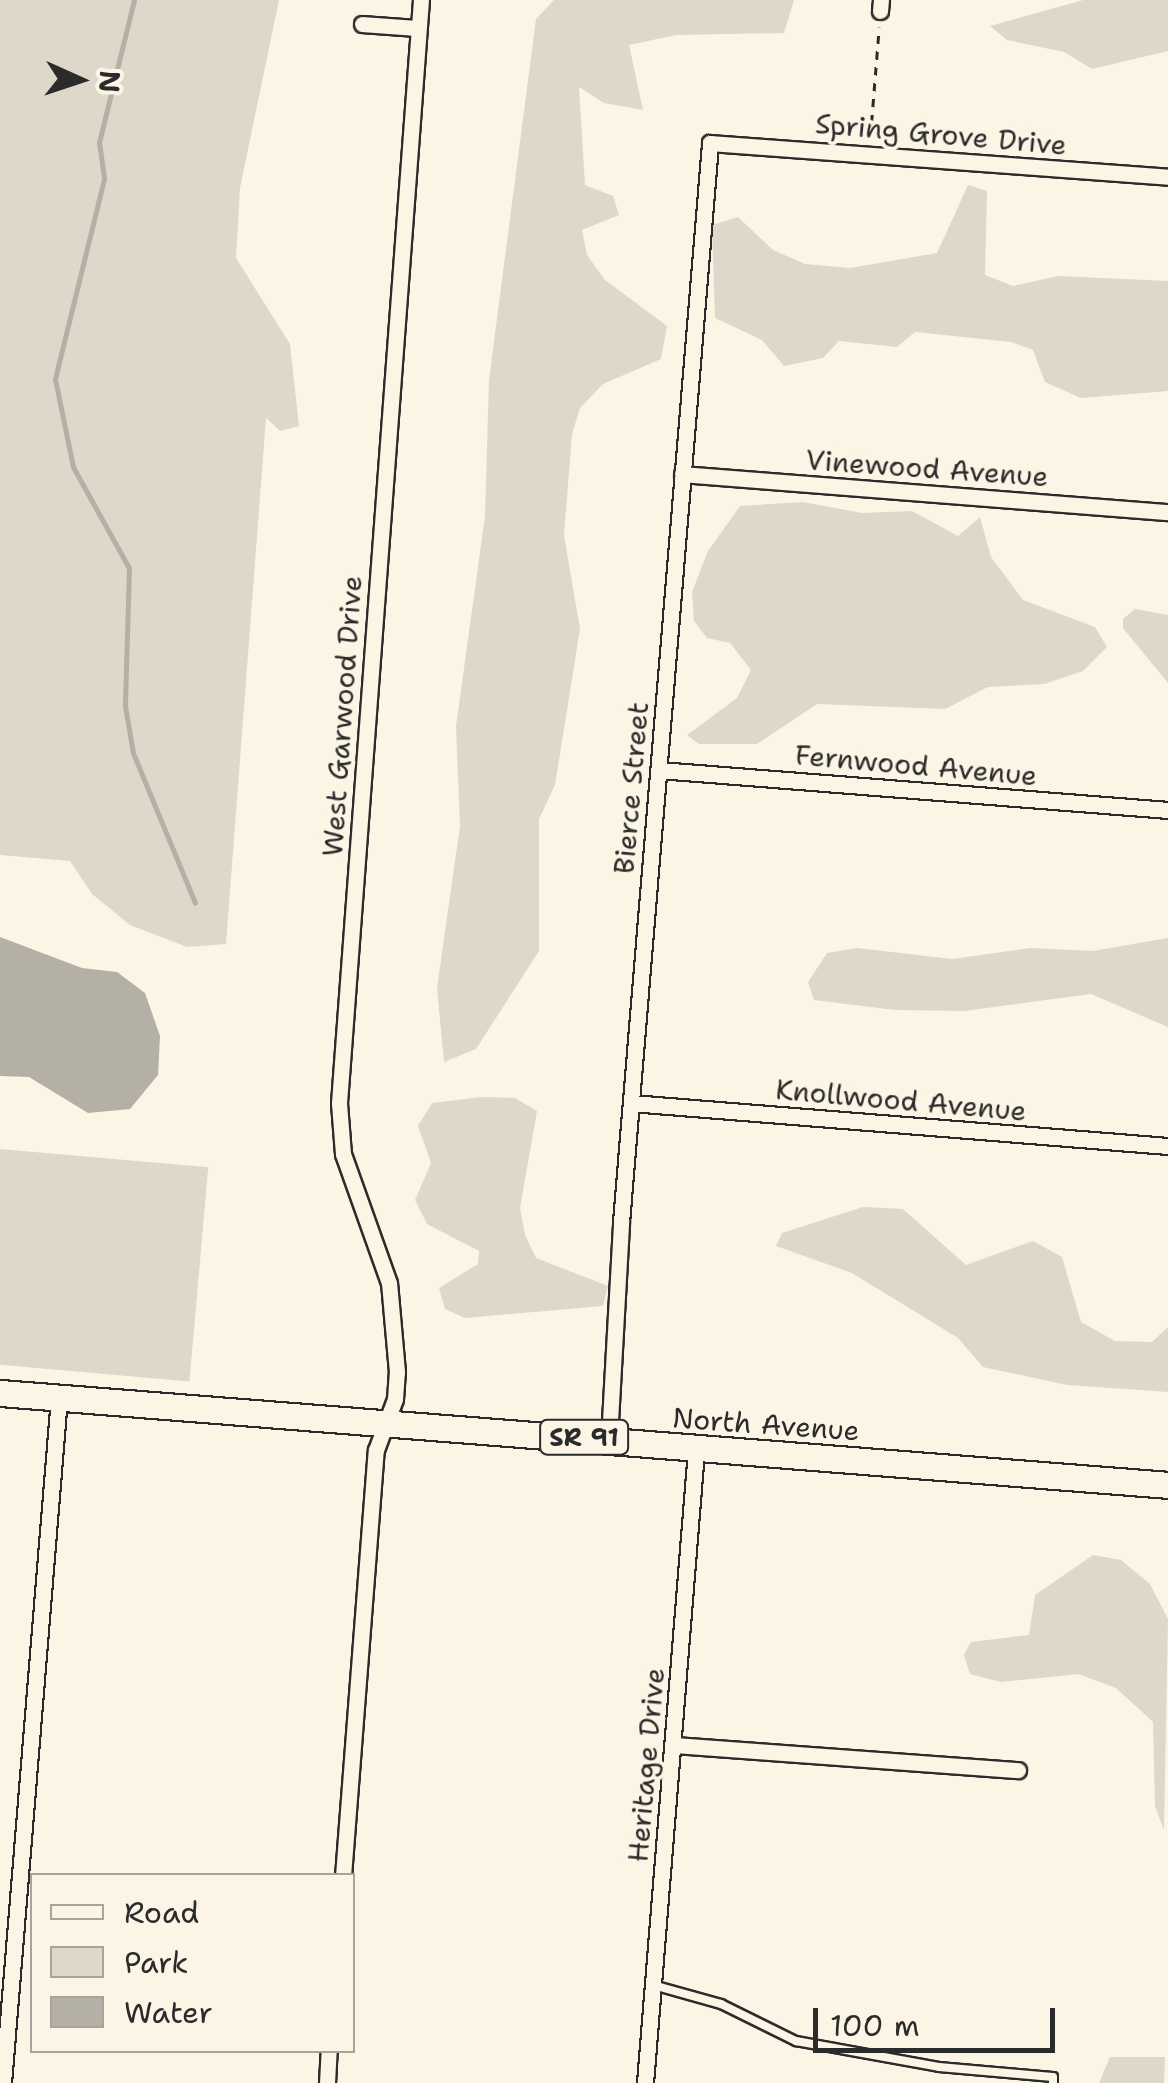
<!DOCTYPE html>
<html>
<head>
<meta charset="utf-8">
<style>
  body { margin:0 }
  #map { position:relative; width:1168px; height:2083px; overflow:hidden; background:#fcf5e5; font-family:"Shantell Sans",sans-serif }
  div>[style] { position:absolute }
  .green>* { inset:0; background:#ded8ca; transform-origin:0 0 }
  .water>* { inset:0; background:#b4b0a5 }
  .stream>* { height:5px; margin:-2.5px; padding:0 2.5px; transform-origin:2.5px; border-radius:2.5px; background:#b4b0a5 }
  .path>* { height:2.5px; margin-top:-1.25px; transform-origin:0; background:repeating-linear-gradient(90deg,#2b2b2b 0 8px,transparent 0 16px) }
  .roads { filter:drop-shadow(2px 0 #2b2b2b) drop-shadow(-2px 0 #2b2b2b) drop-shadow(0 2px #2b2b2b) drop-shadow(0 -2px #2b2b2b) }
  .service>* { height:8px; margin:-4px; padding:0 4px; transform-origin:4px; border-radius:4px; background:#fcf5e5 }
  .minor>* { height:15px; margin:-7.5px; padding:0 7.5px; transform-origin:7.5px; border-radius:7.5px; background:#fcf5e5 }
  .primary>* { height:25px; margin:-12.5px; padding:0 12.5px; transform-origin:12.5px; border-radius:12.5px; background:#fcf5e5 }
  span { translate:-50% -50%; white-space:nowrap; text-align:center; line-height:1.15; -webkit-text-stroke:8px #fcf5e5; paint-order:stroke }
  .shield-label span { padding:2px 8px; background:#fcf5e5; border:2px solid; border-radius:8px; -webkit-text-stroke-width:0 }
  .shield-label { font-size:25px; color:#2b2b2b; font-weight:700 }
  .street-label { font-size:28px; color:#2b2b2b }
  .legend { position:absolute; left:30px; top:1873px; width:325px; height:180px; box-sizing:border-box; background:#fcf5e5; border:2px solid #a8a49b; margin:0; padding:12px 18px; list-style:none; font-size:30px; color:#2b2b2b }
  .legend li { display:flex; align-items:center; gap:20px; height:50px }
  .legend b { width:50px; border:2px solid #a8a49b }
  .north { position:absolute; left:30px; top:30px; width:100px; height:100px; -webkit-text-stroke:8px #fcf5e5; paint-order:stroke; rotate:93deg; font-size:28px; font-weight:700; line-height:40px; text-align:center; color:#2b2b2b }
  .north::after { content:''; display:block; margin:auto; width:35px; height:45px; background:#2b2b2b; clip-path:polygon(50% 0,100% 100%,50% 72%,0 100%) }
  .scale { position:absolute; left:813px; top:2008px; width:242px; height:45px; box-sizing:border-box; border:5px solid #2b2b2b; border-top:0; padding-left:12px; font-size:30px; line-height:35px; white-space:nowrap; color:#2b2b2b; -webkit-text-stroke:8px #fcf5e5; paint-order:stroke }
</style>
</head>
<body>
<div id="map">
  <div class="green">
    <div style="clip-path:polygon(0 0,279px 0,240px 188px,236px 258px,290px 344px,299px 426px,280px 431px,266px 418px,226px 944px,187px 947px,130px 925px,92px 894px,70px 861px,0 855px)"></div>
    <div style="clip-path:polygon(554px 0,794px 0,784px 33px,676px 35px,629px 45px,643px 110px,604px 103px,579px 87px,585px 185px,613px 196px,619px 215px,582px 230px,587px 255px,605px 280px,667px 326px,661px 359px,603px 384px,580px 408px,572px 434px,564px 535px,580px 629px,555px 785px,539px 819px,539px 951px,476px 1049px,444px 1062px,437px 988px,460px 826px,456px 726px,485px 516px,489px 380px,536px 19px)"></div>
    <div style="clip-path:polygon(1083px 0,1168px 0,1168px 51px,1092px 69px,1064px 52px,1007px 40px,990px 26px)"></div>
    <div style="clip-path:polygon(968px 185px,987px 191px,985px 275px,1013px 286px,1058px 276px,1168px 281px,1168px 391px,1081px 398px,1045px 382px,1033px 350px,1011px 342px,915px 332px,897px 347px,839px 341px,823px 358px,784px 366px,762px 340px,715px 318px,712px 225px,738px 217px,773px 250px,805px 264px,850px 268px,937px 253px)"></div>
    <div style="clip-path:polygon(803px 502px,862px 513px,912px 511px,958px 536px,980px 517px,991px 557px,1023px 600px,1095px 627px,1107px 647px,1083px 671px,1044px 684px,988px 687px,945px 709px,817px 704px,757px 744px,699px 744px,687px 735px,737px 698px,751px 670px,730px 643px,707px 638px,694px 621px,692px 592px,708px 551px,740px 506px)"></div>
    <div style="clip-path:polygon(1135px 609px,1168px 615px,1168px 683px,1123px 628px,1123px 619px)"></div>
    <div style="clip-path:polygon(1168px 938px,1168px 1027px,1091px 994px,965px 1011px,895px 1010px,814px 1000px,808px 982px,827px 953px,857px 948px,952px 959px,1030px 948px,1093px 951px)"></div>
    <div style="clip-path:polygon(482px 1097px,515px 1098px,537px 1111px,520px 1208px,525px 1235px,536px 1258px,608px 1286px,603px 1306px,465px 1318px,445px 1309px,439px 1288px,478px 1264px,479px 1251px,427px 1224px,415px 1200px,431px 1163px,418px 1126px,432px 1103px)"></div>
    <div style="left:0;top:1149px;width:209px;height:215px;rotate:5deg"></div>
    <div style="clip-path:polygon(863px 1207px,903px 1209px,966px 1265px,1033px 1241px,1062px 1257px,1081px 1322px,1115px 1341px,1152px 1342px,1168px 1327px,1168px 1392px,1067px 1385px,983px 1367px,958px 1338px,852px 1273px,776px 1246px,782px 1233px)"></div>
    <div style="clip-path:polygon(1093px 1555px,1121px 1560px,1150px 1584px,1168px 1619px,1164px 1830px,1155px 1806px,1153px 1722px,1116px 1688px,1078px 1674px,1001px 1682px,970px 1674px,964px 1655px,971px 1642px,1029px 1635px,1035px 1595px)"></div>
    <div style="clip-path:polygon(1110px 2057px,1165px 2057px,1164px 2083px,1099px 2083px)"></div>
  </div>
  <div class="water">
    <div style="clip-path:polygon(0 937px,82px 968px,117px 972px,145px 993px,160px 1036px,158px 1075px,130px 1109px,88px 1113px,29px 1077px,0 1076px)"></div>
  </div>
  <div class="stream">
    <div style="left:134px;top:0;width:146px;rotate:103.8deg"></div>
    <div style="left:99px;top:142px;width:37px;rotate:82deg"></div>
    <div style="left:104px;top:179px;width:206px;rotate:103.8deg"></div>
    <div style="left:55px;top:379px;width:90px;rotate:78.4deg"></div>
    <div style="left:73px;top:467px;width:115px;rotate:61deg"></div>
    <div style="left:129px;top:568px;width:138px;rotate:91.7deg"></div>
    <div style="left:125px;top:706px;width:48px;rotate:80.3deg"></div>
    <div style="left:133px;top:753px;width:162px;rotate:67.5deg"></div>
  </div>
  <div class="path">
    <div style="left:870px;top:139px;width:112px;rotate:-85.4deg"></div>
  </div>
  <div class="roads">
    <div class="service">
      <div style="left:653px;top:1985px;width:71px;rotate:15.6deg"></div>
      <div style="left:721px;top:2004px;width:84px;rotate:26.3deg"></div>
      <div style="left:796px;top:2041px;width:145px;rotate:10.3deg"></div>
      <div style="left:939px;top:2067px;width:114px;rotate:5deg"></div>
      <div style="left:1053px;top:2077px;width:6px;rotate:90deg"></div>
    </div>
    <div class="minor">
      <div style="left:880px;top:11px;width:11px;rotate:-85deg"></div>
      <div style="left:362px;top:24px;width:54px;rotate:4.2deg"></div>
      <div style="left:682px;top:474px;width:487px;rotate:4.5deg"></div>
      <div style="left:659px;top:770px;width:511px;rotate:4.49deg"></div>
      <div style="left:631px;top:1103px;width:539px;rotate:4.58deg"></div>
      <div style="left:609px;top:1439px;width:217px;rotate:-86.8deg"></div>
      <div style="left:621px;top:1222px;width:1083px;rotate:-85.28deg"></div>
      <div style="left:710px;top:143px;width:459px;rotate:4.2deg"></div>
      <div style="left:675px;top:1745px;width:344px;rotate:4.2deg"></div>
      <div style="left:343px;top:1876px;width:427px;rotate:-85.6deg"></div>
      <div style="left:376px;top:1450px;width:54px;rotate:-69.6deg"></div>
      <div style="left:395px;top:1399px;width:27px;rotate:-86deg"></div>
      <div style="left:397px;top:1372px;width:89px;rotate:-95.1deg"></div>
      <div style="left:389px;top:1283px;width:137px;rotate:-109.6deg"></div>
      <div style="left:343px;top:1154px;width:51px;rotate:-94.5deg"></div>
      <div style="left:339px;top:1103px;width:1106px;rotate:-85.75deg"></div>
      <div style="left:3px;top:2083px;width:687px;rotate:-85.33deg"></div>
      <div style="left:327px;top:2083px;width:33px;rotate:-87deg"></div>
      <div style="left:645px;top:2083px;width:634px;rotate:-85.39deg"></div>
    </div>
    <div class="primary">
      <div style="left:0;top:1393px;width:1172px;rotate:4.5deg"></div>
    </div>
  </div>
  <div class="shield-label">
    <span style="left:584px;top:1437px">SR 91</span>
  </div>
  <div class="street-label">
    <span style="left:941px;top:134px;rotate:5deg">Spring Grove Drive</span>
    <span style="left:927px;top:468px;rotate:4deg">Vinewood Avenue</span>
    <span style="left:342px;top:716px;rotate:-86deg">West Garwood Drive</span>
    <span style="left:916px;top:765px;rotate:5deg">Fernwood Avenue</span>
    <span style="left:631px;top:788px;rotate:-85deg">Bierce Street</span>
    <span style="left:901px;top:1100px;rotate:5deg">Knollwood Avenue</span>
    <span style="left:766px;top:1424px;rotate:4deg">North Avenue</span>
    <span style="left:646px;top:1765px;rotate:-85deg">Heritage Drive</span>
  </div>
  <ul class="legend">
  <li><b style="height:12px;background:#fcf5e5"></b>Road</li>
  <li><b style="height:28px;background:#ded8ca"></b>Park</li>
  <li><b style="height:28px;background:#b4b0a5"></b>Water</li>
  </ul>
  <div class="north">N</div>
  <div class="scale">100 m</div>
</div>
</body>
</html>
